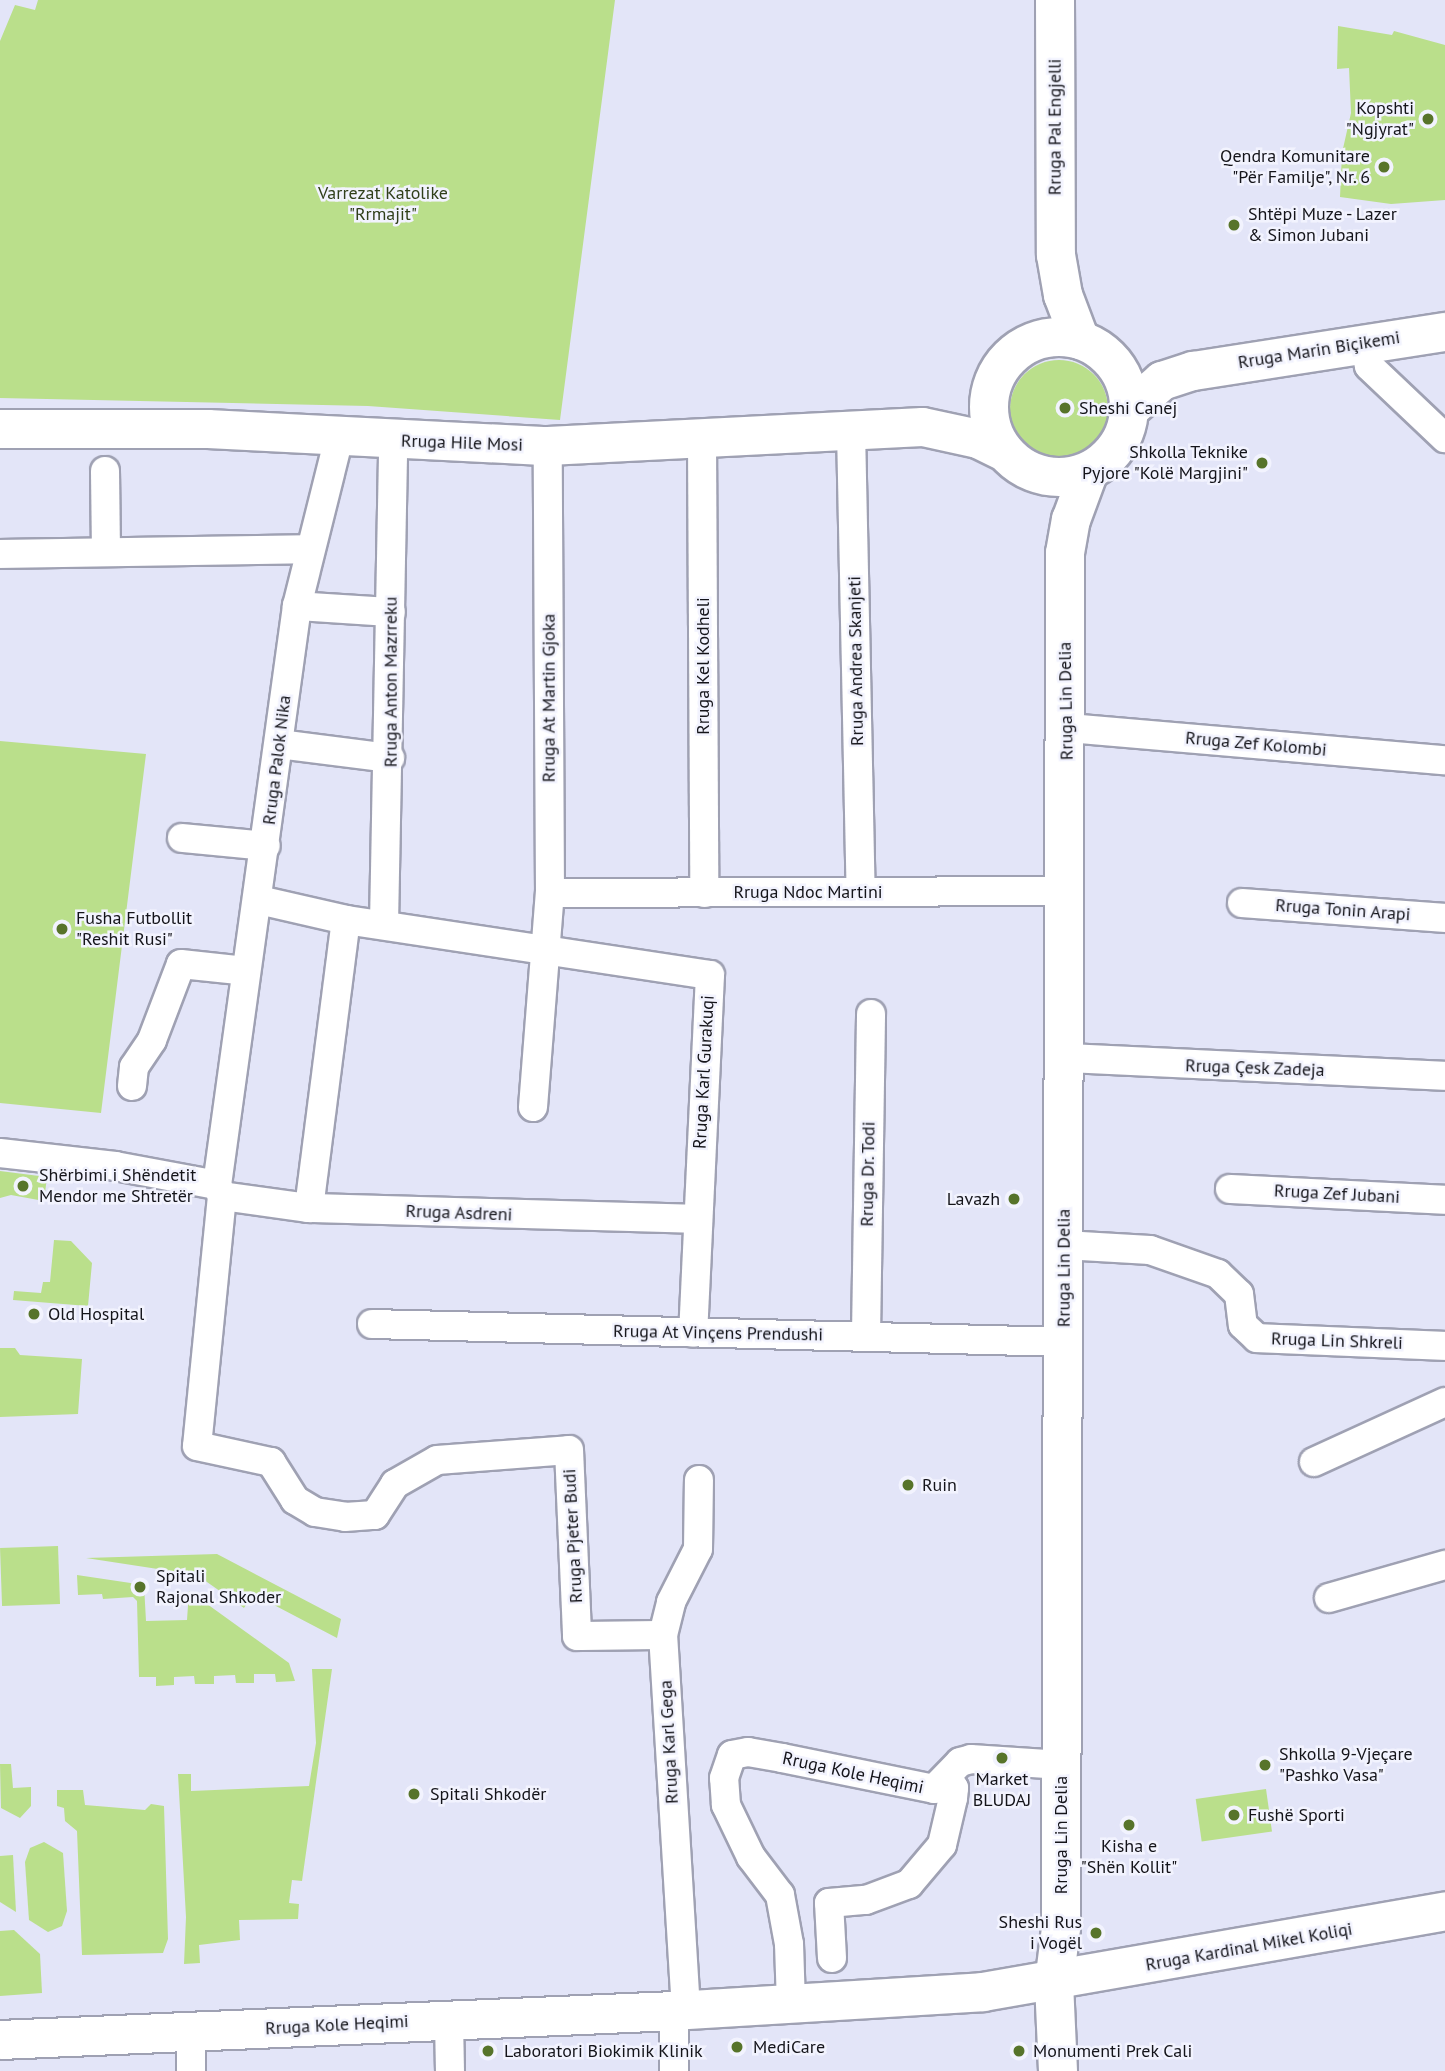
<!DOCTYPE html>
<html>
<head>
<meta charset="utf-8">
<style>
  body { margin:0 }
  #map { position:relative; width:1445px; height:2071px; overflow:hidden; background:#e3e5f8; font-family:"PT Sans",sans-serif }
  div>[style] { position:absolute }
  .green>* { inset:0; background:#badf8b; transform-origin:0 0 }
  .round { border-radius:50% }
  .roads { filter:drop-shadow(2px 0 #9fa1b3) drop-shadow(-2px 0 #9fa1b3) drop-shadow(0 2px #9fa1b3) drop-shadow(0 -2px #9fa1b3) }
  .street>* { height:28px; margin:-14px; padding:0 14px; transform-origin:14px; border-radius:14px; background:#fff }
  .secondary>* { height:38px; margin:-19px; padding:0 19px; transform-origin:19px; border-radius:19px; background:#fff }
  .secondary>.ring { margin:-19px; padding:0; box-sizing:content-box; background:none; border:38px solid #fff; border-radius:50% }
  .dots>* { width:19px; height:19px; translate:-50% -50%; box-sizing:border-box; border:4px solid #f2f3fe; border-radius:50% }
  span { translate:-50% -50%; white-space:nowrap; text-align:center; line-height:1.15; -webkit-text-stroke:5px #f2f3fe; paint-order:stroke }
  .poi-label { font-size:18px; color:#14141a }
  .right { translate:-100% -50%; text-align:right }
  .left { translate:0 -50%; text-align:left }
  .street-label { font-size:18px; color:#14141a }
  .park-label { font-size:18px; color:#303f1a }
</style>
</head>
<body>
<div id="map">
  <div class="green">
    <div style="clip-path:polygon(38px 0,615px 0,560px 420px,368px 406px,0 398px,0 41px,15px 5px,35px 10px)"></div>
    <div style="clip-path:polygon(1338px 26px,1392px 35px,1394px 31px,1445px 45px,1445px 200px,1391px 204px,1340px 197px,1342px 153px,1351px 113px,1349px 68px,1337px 69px)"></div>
    <div class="round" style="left:1010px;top:360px;width:98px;height:98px"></div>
    <div style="clip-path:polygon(0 741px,146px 754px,101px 1113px,0 1103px)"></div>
    <div style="clip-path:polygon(0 1171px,47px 1177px,44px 1201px,11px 1195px,0 1198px)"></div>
    <div style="clip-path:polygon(54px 1240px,71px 1241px,92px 1263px,88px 1306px,13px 1300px,14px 1291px,41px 1293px,43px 1282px,50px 1282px)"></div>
    <div style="clip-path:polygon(0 1348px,15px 1348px,20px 1355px,82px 1359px,78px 1414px,0 1417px)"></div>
    <div style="left:58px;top:1546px;width:58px;height:58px;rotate:88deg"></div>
    <div style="clip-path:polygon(217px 1554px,341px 1619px,337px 1638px,253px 1594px,244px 1608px,197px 1575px,86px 1558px)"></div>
    <div style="clip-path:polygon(77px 1575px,144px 1585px,146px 1621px,187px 1620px,189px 1591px,289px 1663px,295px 1681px,276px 1682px,275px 1674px,254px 1674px,254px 1683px,236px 1683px,235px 1675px,214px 1676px,214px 1684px,195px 1684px,194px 1676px,174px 1677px,174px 1685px,156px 1686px,156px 1677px,139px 1677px,137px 1601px,133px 1597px,103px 1599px,102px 1594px,78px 1595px)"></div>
    <div style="clip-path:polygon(312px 1669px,332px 1669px,302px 1881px,292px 1880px,289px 1903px,299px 1904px,298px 1919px,239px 1920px,240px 1940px,199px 1945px,200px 1963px,184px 1964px,186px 1917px,178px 1774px,191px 1774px,191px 1791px,309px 1786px,316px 1743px)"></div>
    <div style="clip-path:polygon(0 1764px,11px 1764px,13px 1788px,31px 1787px,31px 1806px,20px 1818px,1px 1808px)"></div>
    <div style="left:1266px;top:1789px;width:43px;height:71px;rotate:82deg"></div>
    <div style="clip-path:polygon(57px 1790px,83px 1790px,85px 1805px,145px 1810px,151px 1804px,164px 1806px,168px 1939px,163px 1953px,82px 1955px,77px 1831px,65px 1821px,64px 1808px,57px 1806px)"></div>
    <div style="clip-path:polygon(44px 1842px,63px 1853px,67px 1911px,62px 1926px,48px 1932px,29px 1920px,25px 1862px,30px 1848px)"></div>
    <div style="clip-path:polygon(13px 1855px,16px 1912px,0 1902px,0 1856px)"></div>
    <div style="clip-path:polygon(14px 1930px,40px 1954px,42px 1993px,0 1996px,0 1931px)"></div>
  </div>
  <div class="roads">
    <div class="street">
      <div style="left:1365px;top:344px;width:22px;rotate:80deg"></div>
      <div style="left:1369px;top:366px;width:105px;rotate:43.5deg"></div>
      <div style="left:851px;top:430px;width:462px;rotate:88.8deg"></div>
      <div style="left:702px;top:440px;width:453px;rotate:89.7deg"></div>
      <div style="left:105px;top:471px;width:79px;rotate:89.3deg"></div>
      <div style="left:0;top:554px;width:308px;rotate:-0.9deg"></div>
      <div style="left:297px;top:606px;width:94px;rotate:3.7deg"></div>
      <div style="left:1068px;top:728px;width:378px;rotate:4.9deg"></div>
      <div style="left:279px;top:744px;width:112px;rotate:7.2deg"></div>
      <div style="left:182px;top:838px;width:84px;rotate:5.4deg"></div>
      <div style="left:550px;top:893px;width:517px;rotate:-0.22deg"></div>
      <div style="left:259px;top:900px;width:89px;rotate:12.9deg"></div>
      <div style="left:346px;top:920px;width:368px;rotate:8.6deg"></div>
      <div style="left:710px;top:975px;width:358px;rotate:92.7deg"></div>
      <div style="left:1242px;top:903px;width:204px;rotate:4.2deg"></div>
      <div style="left:384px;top:924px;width:484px;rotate:-88.9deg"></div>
      <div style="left:1066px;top:1058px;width:379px;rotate:2.7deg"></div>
      <div style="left:132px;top:1086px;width:19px;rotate:-84deg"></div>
      <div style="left:134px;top:1067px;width:32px;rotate:-56deg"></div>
      <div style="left:152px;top:1040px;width:81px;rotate:-69.1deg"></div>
      <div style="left:181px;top:964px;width:65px;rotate:6.1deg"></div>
      <div style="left:533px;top:1107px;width:215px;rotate:-85.5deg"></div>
      <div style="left:550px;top:893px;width:447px;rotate:-90.3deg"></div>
      <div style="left:0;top:1153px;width:116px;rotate:6.4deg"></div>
      <div style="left:115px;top:1166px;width:104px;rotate:10.6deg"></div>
      <div style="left:217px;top:1185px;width:12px;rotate:66deg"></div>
      <div style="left:222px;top:1196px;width:251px;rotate:95.7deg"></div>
      <div style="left:197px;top:1446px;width:76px;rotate:12.2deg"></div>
      <div style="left:271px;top:1462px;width:45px;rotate:57.7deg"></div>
      <div style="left:295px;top:1500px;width:23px;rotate:31deg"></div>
      <div style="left:315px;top:1512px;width:30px;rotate:9deg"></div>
      <div style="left:345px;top:1517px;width:30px;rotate:-4deg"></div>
      <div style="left:375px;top:1515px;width:37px;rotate:-57deg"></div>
      <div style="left:395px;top:1484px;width:48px;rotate:-29.7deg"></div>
      <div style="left:437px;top:1460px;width:132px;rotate:-4.3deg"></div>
      <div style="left:569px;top:1450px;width:186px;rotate:87.5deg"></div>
      <div style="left:577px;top:1636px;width:86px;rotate:-0.7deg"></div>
      <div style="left:217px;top:1185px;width:585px;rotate:-82.13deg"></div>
      <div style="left:297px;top:606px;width:174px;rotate:-76deg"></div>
      <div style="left:1230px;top:1189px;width:215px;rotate:2.9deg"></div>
      <div style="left:222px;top:1196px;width:88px;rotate:7.9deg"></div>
      <div style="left:309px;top:1208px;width:387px;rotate:1.6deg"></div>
      <div style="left:309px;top:1208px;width:290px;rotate:-82.7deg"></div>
      <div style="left:1064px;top:1245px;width:86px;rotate:3.3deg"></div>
      <div style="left:1150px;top:1250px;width:72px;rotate:19.4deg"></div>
      <div style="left:1218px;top:1274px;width:29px;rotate:44deg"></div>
      <div style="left:1239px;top:1294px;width:31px;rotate:83deg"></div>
      <div style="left:1243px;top:1325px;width:19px;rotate:43deg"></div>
      <div style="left:1257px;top:1338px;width:188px;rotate:2.4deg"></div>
      <div style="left:372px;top:1324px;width:692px;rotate:1.49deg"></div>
      <div style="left:866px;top:1335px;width:321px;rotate:-89.1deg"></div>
      <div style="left:1314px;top:1462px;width:144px;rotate:-24.6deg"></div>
      <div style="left:1329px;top:1598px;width:121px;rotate:-15.9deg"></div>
      <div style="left:832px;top:1958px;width:55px;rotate:-93.1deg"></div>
      <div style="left:829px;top:1903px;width:37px;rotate:-5deg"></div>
      <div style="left:866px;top:1900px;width:46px;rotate:-20.4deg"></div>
      <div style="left:909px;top:1884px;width:51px;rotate:-49.8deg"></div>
      <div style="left:942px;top:1845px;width:48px;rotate:-76.8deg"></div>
      <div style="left:953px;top:1798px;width:10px;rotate:-84deg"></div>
      <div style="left:954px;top:1788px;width:13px;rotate:-122deg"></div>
      <div style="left:791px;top:2004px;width:60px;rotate:-91.9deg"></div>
      <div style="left:789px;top:1944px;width:50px;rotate:-100.4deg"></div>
      <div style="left:780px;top:1895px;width:48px;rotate:-127.3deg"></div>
      <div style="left:751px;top:1857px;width:58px;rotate:-115.7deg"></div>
      <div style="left:726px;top:1805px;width:27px;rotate:-94deg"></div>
      <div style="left:724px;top:1778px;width:24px;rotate:-71deg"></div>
      <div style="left:732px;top:1755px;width:16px;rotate:-11deg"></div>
      <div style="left:748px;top:1752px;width:35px;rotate:10deg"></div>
      <div style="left:782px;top:1758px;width:155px;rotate:11.5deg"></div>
      <div style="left:934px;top:1789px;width:37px;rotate:-46deg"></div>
      <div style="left:960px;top:1762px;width:11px;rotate:-15deg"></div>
      <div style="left:971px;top:1759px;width:91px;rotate:3.8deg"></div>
      <div style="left:686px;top:2010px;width:376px;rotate:-93.5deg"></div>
      <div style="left:663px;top:1635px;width:34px;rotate:-76deg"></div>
      <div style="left:671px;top:1602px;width:59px;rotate:-63deg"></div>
      <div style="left:698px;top:1549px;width:69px;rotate:-89.2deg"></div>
      <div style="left:449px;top:2020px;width:51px;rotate:88.9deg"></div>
      <div style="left:191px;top:2071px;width:39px;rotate:-89deg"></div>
      <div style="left:674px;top:2071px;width:60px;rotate:-90deg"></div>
    </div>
    <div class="secondary">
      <div style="left:1055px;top:0;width:255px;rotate:89.8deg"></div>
      <div style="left:1056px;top:255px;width:41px;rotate:80.1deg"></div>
      <div style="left:1063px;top:295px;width:48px;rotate:69.3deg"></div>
      <div class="ring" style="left:989px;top:337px;width:102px;height:102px"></div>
      <div style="left:1130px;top:409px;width:43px;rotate:-41.2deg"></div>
      <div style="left:1162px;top:381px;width:33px;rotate:-18deg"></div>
      <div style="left:1193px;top:371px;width:255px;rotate:-8.8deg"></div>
      <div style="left:0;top:429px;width:208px"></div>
      <div style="left:208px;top:429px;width:340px;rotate:2.9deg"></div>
      <div style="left:548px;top:446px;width:375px;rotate:-2.9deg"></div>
      <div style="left:923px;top:427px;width:56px;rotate:12.3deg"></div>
      <div style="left:978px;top:439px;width:30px;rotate:26deg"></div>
      <div style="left:0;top:2040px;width:675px;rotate:-2.46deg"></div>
      <div style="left:674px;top:2011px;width:310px;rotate:-3.5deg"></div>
      <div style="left:983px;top:1992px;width:469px;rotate:-9.9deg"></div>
      <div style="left:1058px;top:2071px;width:88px;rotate:-92.6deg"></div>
      <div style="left:1054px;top:1983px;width:55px;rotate:-82.7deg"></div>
      <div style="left:1061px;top:1928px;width:1375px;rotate:-89.83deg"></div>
      <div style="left:1065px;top:553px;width:34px;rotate:-80deg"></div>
      <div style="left:1071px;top:520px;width:52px;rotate:-69.8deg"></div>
    </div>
  </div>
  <div class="dots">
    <div style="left:1428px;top:119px;background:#57742a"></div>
    <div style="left:1384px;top:167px;background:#57742a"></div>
    <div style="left:1234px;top:225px;background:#57742a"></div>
    <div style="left:1065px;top:408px;background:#57742a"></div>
    <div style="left:1262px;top:463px;background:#57742a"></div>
    <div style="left:62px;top:929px;background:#57742a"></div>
    <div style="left:23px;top:1186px;background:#57742a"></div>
    <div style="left:1014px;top:1199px;background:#57742a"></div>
    <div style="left:34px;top:1314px;background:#57742a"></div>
    <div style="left:908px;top:1485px;background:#57742a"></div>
    <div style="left:140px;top:1587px;background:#57742a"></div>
    <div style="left:1002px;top:1758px;background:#57742a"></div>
    <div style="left:1265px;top:1765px;background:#57742a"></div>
    <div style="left:414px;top:1794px;background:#57742a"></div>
    <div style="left:1234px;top:1815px;background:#57742a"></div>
    <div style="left:1129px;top:1825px;background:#57742a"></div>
    <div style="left:1096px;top:1933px;background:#57742a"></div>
    <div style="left:737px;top:2047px;background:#57742a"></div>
    <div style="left:488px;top:2051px;background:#57742a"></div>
    <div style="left:1019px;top:2051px;background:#57742a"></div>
  </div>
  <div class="poi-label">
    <span class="right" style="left:1414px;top:119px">Kopshti<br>"Ngjyrat"</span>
    <span class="right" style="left:1370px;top:167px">Qendra Komunitare<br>"Për Familje", Nr. 6</span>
    <span class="left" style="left:1248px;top:225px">Shtëpi Muze - Lazer<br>&amp; Simon Jubani</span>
    <span class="left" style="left:1079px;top:408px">Sheshi Canej</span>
    <span class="right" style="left:1248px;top:463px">Shkolla Teknike<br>Pyjore "Kolë Margjini"</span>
    <span class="left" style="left:76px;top:929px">Fusha Futbollit<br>"Reshit Rusi"</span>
    <span class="left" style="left:39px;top:1186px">Shërbimi i Shëndetit<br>Mendor me Shtretër</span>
    <span class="right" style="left:1000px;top:1199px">Lavazh</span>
    <span class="left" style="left:48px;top:1314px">Old Hospital</span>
    <span class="left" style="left:922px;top:1485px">Ruin</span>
    <span class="left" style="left:156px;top:1587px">Spitali<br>Rajonal Shkoder</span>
    <span class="left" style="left:1279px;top:1765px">Shkolla 9-Vjeçare<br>"Pashko Vasa"</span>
    <span style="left:1002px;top:1790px">Market<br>BLUDAJ</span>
    <span class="left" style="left:430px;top:1794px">Spitali Shkodër</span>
    <span class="left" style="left:1248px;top:1815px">Fushë Sporti</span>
    <span style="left:1129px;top:1857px">Kisha e<br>"Shën Kollit"</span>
    <span class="right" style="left:1082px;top:1933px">Sheshi Rus<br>i Vogël</span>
    <span class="left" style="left:753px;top:2047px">MediCare</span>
    <span class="left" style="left:504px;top:2051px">Laboratori Biokimik Klinik</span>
    <span class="left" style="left:1033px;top:2051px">Monumenti Prek Cali</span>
  </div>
  <div class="street-label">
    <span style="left:1055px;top:127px;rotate:-90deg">Rruga Pal Engjelli</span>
    <span style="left:1319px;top:350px;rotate:-9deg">Rruga Marin Biçikemi</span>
    <span style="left:462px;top:443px;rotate:2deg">Rruga Hile Mosi</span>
    <span style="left:856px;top:661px;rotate:-91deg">Rruga Andrea Skanjeti</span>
    <span style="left:703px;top:666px;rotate:-90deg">Rruga Kel Kodheli</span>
    <span style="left:391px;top:682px;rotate:-90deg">Rruga Anton Mazrreku</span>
    <span style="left:549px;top:698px;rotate:-90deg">Rruga At Martin Gjoka</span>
    <span style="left:1066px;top:701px;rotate:-91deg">Rruga Lin Delia</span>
    <span style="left:1256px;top:744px;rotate:5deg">Rruga Zef Kolombi</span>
    <span style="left:277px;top:760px;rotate:-83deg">Rruga Palok Nika</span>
    <span style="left:808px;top:892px">Rruga Ndoc Martini</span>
    <span style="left:1343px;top:910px;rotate:4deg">Rruga Tonin Arapi</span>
    <span style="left:1255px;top:1068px;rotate:2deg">Rruga Çesk Zadeja</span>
    <span style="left:704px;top:1072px;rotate:-87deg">Rruga Karl Gurakuqi</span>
    <span style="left:868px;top:1174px;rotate:-89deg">Rruga Dr. Todi</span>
    <span style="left:1337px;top:1194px;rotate:3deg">Rruga Zef Jubani</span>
    <span style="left:459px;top:1213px;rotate:2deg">Rruga Asdreni</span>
    <span style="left:1064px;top:1268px;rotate:-90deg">Rruga Lin Delia</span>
    <span style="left:718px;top:1333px;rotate:1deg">Rruga At Vinçens Prendushi</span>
    <span style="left:1337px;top:1341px;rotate:2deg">Rruga Lin Shkreli</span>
    <span style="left:573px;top:1536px;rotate:-93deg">Rruga Pjeter Budi</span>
    <span style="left:669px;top:1742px;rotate:-93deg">Rruga Karl Gega</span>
    <span style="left:853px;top:1773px;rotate:12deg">Rruga Kole Heqimi</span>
    <span style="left:1061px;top:1835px;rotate:-90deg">Rruga Lin Delia</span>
    <span style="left:1249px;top:1947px;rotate:-10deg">Rruga Kardinal Mikel Koliqi</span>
    <span style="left:337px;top:2025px;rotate:-3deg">Rruga Kole Heqimi</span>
  </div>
  <div class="park-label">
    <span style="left:383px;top:204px">Varrezat Katolike<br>"Rrmajit"</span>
  </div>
</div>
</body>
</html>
